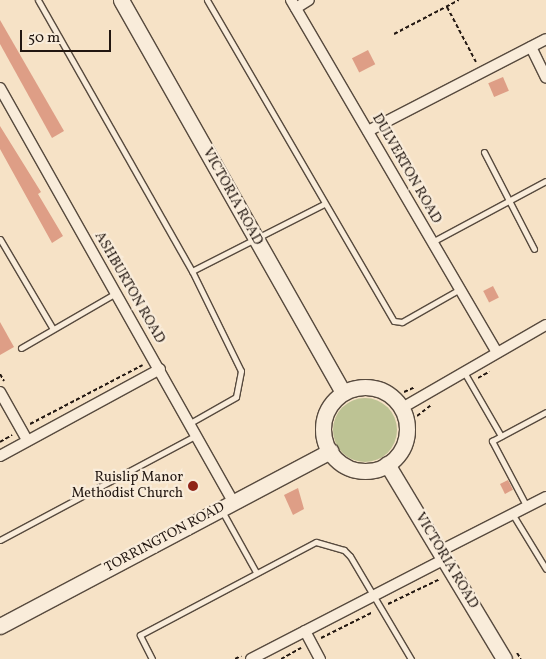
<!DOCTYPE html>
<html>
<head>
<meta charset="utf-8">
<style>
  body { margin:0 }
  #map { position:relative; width:546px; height:659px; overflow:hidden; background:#f6e2c6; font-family:Vollkorn,serif }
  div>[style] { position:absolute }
  .green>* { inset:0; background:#bdc394 }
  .round { border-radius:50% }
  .building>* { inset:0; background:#de9e86; transform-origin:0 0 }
  .path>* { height:2px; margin-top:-1px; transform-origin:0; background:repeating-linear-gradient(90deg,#221711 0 4px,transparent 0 6.5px) }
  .roads { filter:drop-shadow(1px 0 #574a3e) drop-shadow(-1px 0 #574a3e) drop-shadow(0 1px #574a3e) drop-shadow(0 -1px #574a3e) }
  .lane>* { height:5px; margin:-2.5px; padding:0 2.5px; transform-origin:2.5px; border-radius:2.5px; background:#f9ecda }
  .street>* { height:10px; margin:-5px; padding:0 5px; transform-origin:5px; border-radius:5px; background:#f9ecda }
  .secondary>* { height:15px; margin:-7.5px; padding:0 7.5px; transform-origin:7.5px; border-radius:7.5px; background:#f9ecda }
  .secondary>.ring { margin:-7.5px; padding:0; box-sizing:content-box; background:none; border:15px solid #f9ecda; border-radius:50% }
  .dots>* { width:14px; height:14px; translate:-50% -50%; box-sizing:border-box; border:2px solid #f9ecda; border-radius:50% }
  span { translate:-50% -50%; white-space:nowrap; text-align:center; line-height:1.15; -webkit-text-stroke:4.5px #f9ecda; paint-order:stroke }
  .street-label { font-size:14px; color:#221711 }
  .poi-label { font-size:14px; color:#221711 }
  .right { translate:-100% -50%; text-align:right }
  .scale { position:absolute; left:20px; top:30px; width:91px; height:22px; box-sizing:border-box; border:2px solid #221711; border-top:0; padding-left:6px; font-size:15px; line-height:18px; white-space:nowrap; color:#221711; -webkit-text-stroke:4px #f9ecda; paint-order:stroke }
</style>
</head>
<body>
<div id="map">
  <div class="green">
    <div class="round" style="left:333px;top:398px;width:64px;height:64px"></div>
  </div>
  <div class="building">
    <div style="clip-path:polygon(0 20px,64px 131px,52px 138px,0 44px)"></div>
    <div style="left:368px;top:50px;width:16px;height:18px;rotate:63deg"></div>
    <div style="left:503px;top:77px;width:15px;height:16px;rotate:67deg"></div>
    <div style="clip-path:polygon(0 126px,41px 192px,38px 194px,63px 236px,52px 243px,0 149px)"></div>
    <div style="left:493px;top:286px;width:13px;height:11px;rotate:63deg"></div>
    <div style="clip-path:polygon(0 322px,14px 347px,0 355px)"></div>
    <div style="left:508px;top:480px;width:11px;height:9px;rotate:63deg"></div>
    <div style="clip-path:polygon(298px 488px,304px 509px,293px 515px,284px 495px)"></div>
  </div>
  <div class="path">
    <div style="left:447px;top:7px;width:62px;rotate:62.2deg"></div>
    <div style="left:394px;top:34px;width:73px;rotate:-27.6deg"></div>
    <div style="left:0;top:374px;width:8px;rotate:60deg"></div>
    <div style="left:478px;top:378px;width:13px;rotate:-29deg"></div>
    <div style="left:404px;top:392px;width:12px;rotate:-24deg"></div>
    <div style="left:417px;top:416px;width:18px;rotate:-38deg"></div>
    <div style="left:30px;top:424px;width:127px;rotate:-27.6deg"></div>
    <div style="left:0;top:442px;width:14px;rotate:-30deg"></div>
    <div style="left:388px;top:604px;width:58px;rotate:-25.7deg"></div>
    <div style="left:321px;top:638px;width:58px;rotate:-26.6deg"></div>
    <div style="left:517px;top:653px;width:7px;rotate:56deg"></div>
    <div style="left:235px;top:659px;width:7px;rotate:-27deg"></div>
    <div style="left:281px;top:659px;width:23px;rotate:-29deg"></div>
  </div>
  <div class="roads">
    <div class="lane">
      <div style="left:38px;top:0;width:312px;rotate:60.4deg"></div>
      <div style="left:192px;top:271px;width:111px;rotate:63.9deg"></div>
      <div style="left:241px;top:371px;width:26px;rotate:101deg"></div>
      <div style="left:236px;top:397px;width:53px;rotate:150.5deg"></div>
      <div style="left:207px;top:0;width:371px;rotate:59.8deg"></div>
      <div style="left:394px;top:321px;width:8px;rotate:7deg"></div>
      <div style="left:402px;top:322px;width:67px;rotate:-29.6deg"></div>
      <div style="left:484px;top:152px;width:109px;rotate:62.7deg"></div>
      <div style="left:0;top:239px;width:104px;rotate:59.5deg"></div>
      <div style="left:432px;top:242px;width:129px;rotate:-28.2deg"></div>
      <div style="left:192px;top:271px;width:148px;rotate:-26.9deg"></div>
      <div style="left:21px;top:348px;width:110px;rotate:-30.1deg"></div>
      <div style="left:464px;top:372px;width:74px;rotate:60deg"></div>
      <div style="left:527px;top:507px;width:75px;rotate:-117.9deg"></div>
      <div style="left:492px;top:441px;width:61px;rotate:-28.2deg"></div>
      <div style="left:222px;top:511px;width:70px;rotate:60.9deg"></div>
      <div style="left:513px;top:515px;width:63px;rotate:58.6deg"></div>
      <div style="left:0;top:540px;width:223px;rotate:-28.1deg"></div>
      <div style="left:152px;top:659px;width:27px;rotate:-117deg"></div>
      <div style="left:140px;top:635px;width:199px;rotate:-27.9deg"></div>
      <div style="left:316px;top:542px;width:29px;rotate:16deg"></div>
      <div style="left:344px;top:550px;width:8px;rotate:45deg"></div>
      <div style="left:350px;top:556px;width:120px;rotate:59.4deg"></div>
    </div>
    <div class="street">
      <div style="left:291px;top:0;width:408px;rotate:59.7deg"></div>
      <div style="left:296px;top:8px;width:15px;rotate:-32deg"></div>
      <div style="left:531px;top:47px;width:34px;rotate:64deg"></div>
      <div style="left:0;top:88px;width:474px;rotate:60.6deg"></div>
      <div style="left:368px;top:131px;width:200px;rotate:-27.3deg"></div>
      <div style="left:0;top:392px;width:55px;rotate:60.6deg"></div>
      <div style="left:402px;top:408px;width:166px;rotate:-30deg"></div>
      <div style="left:0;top:456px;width:182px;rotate:-28.5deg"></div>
      <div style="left:440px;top:551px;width:119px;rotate:-27deg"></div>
      <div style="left:305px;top:631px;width:32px;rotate:62deg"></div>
      <div style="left:251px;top:659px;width:218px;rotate:-27.3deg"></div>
    </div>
    <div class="secondary">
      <div style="left:121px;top:0;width:451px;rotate:60.5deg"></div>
      <div class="ring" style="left:323px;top:387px;width:69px;height:69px"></div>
      <div style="left:387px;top:464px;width:227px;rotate:59deg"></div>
      <div style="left:0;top:626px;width:374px;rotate:-27.9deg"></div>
    </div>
  </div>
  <div class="dots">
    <div style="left:193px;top:486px;background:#8f2418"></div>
  </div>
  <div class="street-label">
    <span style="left:406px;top:169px;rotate:60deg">DULVERTON ROAD</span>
    <span style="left:232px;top:197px;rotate:61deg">VICTORIA ROAD</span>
    <span style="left:129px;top:288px;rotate:60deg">ASHBURTON ROAD</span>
    <span style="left:165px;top:538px;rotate:-28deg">TORRINGTON ROAD</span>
    <span style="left:446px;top:561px;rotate:59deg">VICTORIA ROAD</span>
  </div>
  <div class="poi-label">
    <span class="right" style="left:183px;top:486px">Ruislip Manor<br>Methodist Church</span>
  </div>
  <div class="scale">50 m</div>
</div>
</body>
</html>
